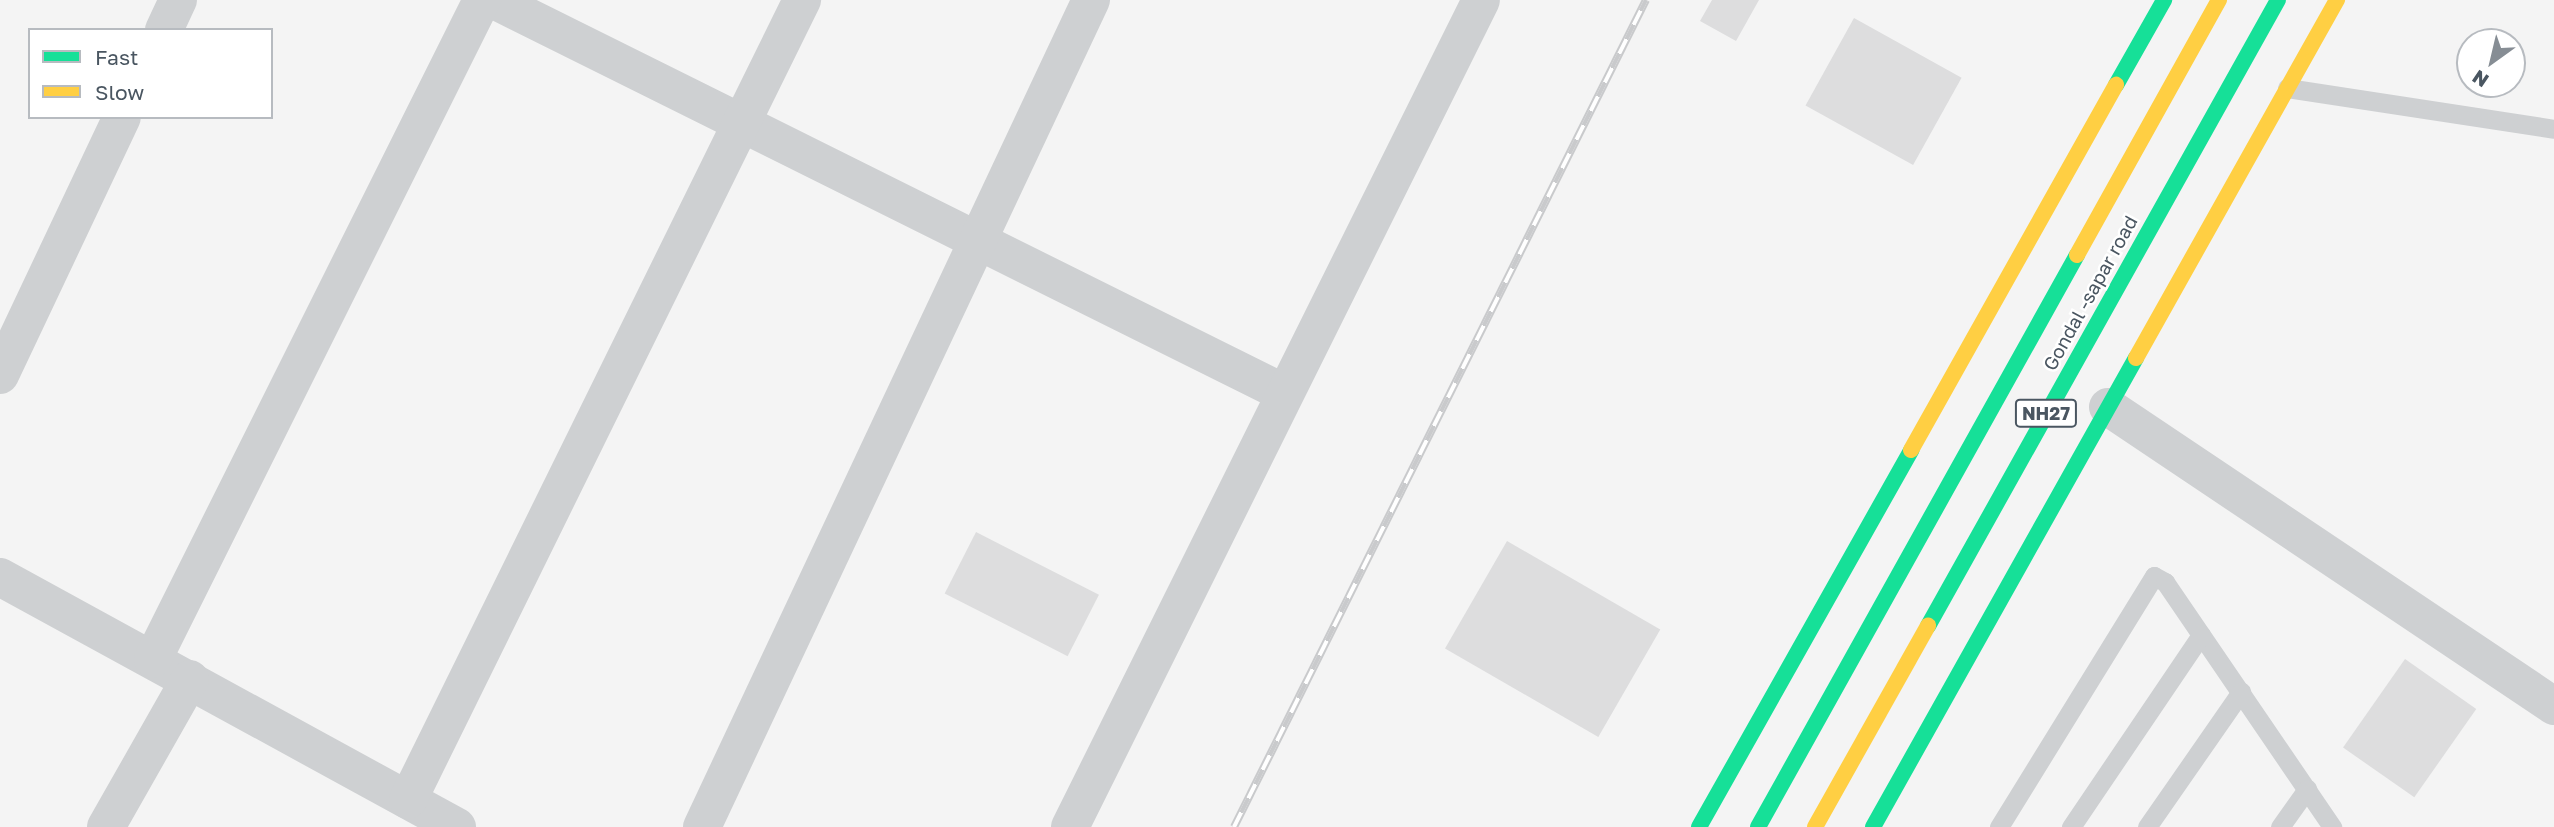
<!DOCTYPE html>
<html>
<head>
<meta charset="utf-8">
<style>
  body { margin:0 }
  #map { position:relative; width:2554px; height:827px; overflow:hidden; background:#f4f4f4; font-family:"Golos Text",sans-serif }
  div>[style] { position:absolute }
  .building>* { inset:0; background:#ddddde; transform-origin:0 0 }
  .lane>* { height:19px; margin:-9.5px; padding:0 9.5px; transform-origin:9.5px; border-radius:9.5px; background:#ced0d2 }
  .street>* { height:38px; margin:-19px; padding:0 19px; transform-origin:19px; border-radius:19px; background:#ced0d2 }
  .fast>* { height:16px; margin:-8px; padding:0 8px; transform-origin:8px; border-radius:8px; background:#16e098 }
  .slow>* { height:16px; margin:-8px; padding:0 8px; transform-origin:8px; border-radius:8px; background:#ffcf43 }
  .rail>* { height:8px; margin-top:-4px; transform-origin:0; background:repeating-linear-gradient(90deg,#fff 0 16px,#c9cacc 0 32px); box-sizing:border-box; border-block:2px solid #c9cacc }
  span { translate:-50% -50%; white-space:nowrap; text-align:center; line-height:1.15; -webkit-text-stroke:5px #fff; paint-order:stroke }
  .shield-label span { padding:2px 5px; background:#fff; border:2px solid; border-radius:5px; -webkit-text-stroke-width:0 }
  .shield-label { font-size:18px; color:#4a5661; font-weight:700 }
  .street-label { font-size:19px; color:#4a5661 }
  .legend { position:absolute; left:28px; top:28px; width:245px; height:91px; box-sizing:border-box; background:#fff; border:2px solid #b7bbc0; margin:0; padding:9px 12px; list-style:none; font-size:21px; color:#4a5661 }
  .legend li { display:flex; align-items:center; gap:14px; height:35px }
  .legend b { width:35px; border:2px solid #b7bbc0 }
  .north { position:absolute; left:2456px; top:28px; width:70px; height:70px; box-sizing:border-box; background:#fff; border:2px solid #b7bbc0; border-radius:50%; rotate:214deg; font-size:19px; font-weight:700; line-height:28px; text-align:center; color:#4a5661 }
  .north::after { content:''; display:block; margin:auto; width:24px; height:32px; background:#868d94; clip-path:polygon(50% 0,100% 100%,50% 72%,0 100%) }
</style>
</head>
<body>
<div id="map">
  <div class="building">
    <div style="clip-path:polygon(1712px 0,1759px 0,1736px 41px,1700px 21px)"></div>
    <div style="left:1854px;top:18px;width:123px;height:100px;rotate:29deg"></div>
    <div style="left:976px;top:532px;width:138px;height:69px;rotate:27deg"></div>
    <div style="left:1507px;top:541px;width:177px;height:124px;rotate:30deg"></div>
    <div style="left:2405px;top:659px;width:87px;height:108px;rotate:35deg"></div>
  </div>
  <div class="lane">
    <div style="left:2287px;top:88px;width:270px;rotate:8.7deg"></div>
    <div style="left:1999px;top:827px;width:295px;rotate:-58.3deg"></div>
    <div style="left:2154px;top:576px;width:13px;rotate:29deg"></div>
    <div style="left:2165px;top:582px;width:297px;rotate:55.7deg"></div>
    <div style="left:2071px;top:827px;width:232px;rotate:-55.9deg"></div>
    <div style="left:2147px;top:827px;width:165px;rotate:-55.2deg"></div>
    <div style="left:2280px;top:827px;width:47px;rotate:-54.6deg"></div>
  </div>
  <div class="street">
    <div style="left:494px;top:0;width:882px;rotate:26.45deg"></div>
    <div style="left:164px;top:30px;width:33px;rotate:-65deg"></div>
    <div style="left:0;top:375px;width:285px;rotate:-64.7deg"></div>
    <div style="left:2108px;top:407px;width:537px;rotate:33.84deg"></div>
    <div style="left:0;top:577px;width:521px;rotate:28.68deg"></div>
    <div style="left:153px;top:659px;width:737px;rotate:-63.47deg"></div>
    <div style="left:408px;top:800px;width:892px;rotate:-63.78deg"></div>
    <div style="left:106px;top:827px;width:170px;rotate:-60.4deg"></div>
    <div style="left:702px;top:827px;width:914px;rotate:-64.81deg"></div>
    <div style="left:1070px;top:827px;width:923px;rotate:-63.57deg"></div>
  </div>
  <div class="fast">
    <div style="left:2116px;top:85px;width:98px;rotate:-60.5deg"></div>
    <div style="left:1928px;top:626px;width:717px;rotate:-60.79deg"></div>
    <div style="left:1699px;top:827px;width:433px;rotate:-60.6deg"></div>
    <div style="left:1758px;top:827px;width:655px;rotate:-60.85deg"></div>
    <div style="left:1873px;top:827px;width:538px;rotate:-60.72deg"></div>
  </div>
  <div class="slow">
    <div style="left:2077px;top:255px;width:292px;rotate:-60.9deg"></div>
    <div style="left:2136px;top:358px;width:411px;rotate:-60.7deg"></div>
    <div style="left:1911px;top:450px;width:419px;rotate:-60.7deg"></div>
    <div style="left:1815px;top:827px;width:231px;rotate:-60.7deg"></div>
  </div>
  <div class="rail">
    <div style="left:1234px;top:827px;width:924px;rotate:-63.52deg"></div>
  </div>
  <div class="shield-label">
    <span style="left:2046px;top:413px">NH27</span>
  </div>
  <div class="street-label">
    <span style="left:2090px;top:293px;rotate:-61deg">Gondal -sapar road</span>
  </div>
  <ul class="legend">
  <li><b style="height:9px;background:#16e098"></b>Fast</li>
  <li><b style="height:9px;background:#ffcf43"></b>Slow</li>
  </ul>
  <div class="north">N</div>
</div>
</body>
</html>
